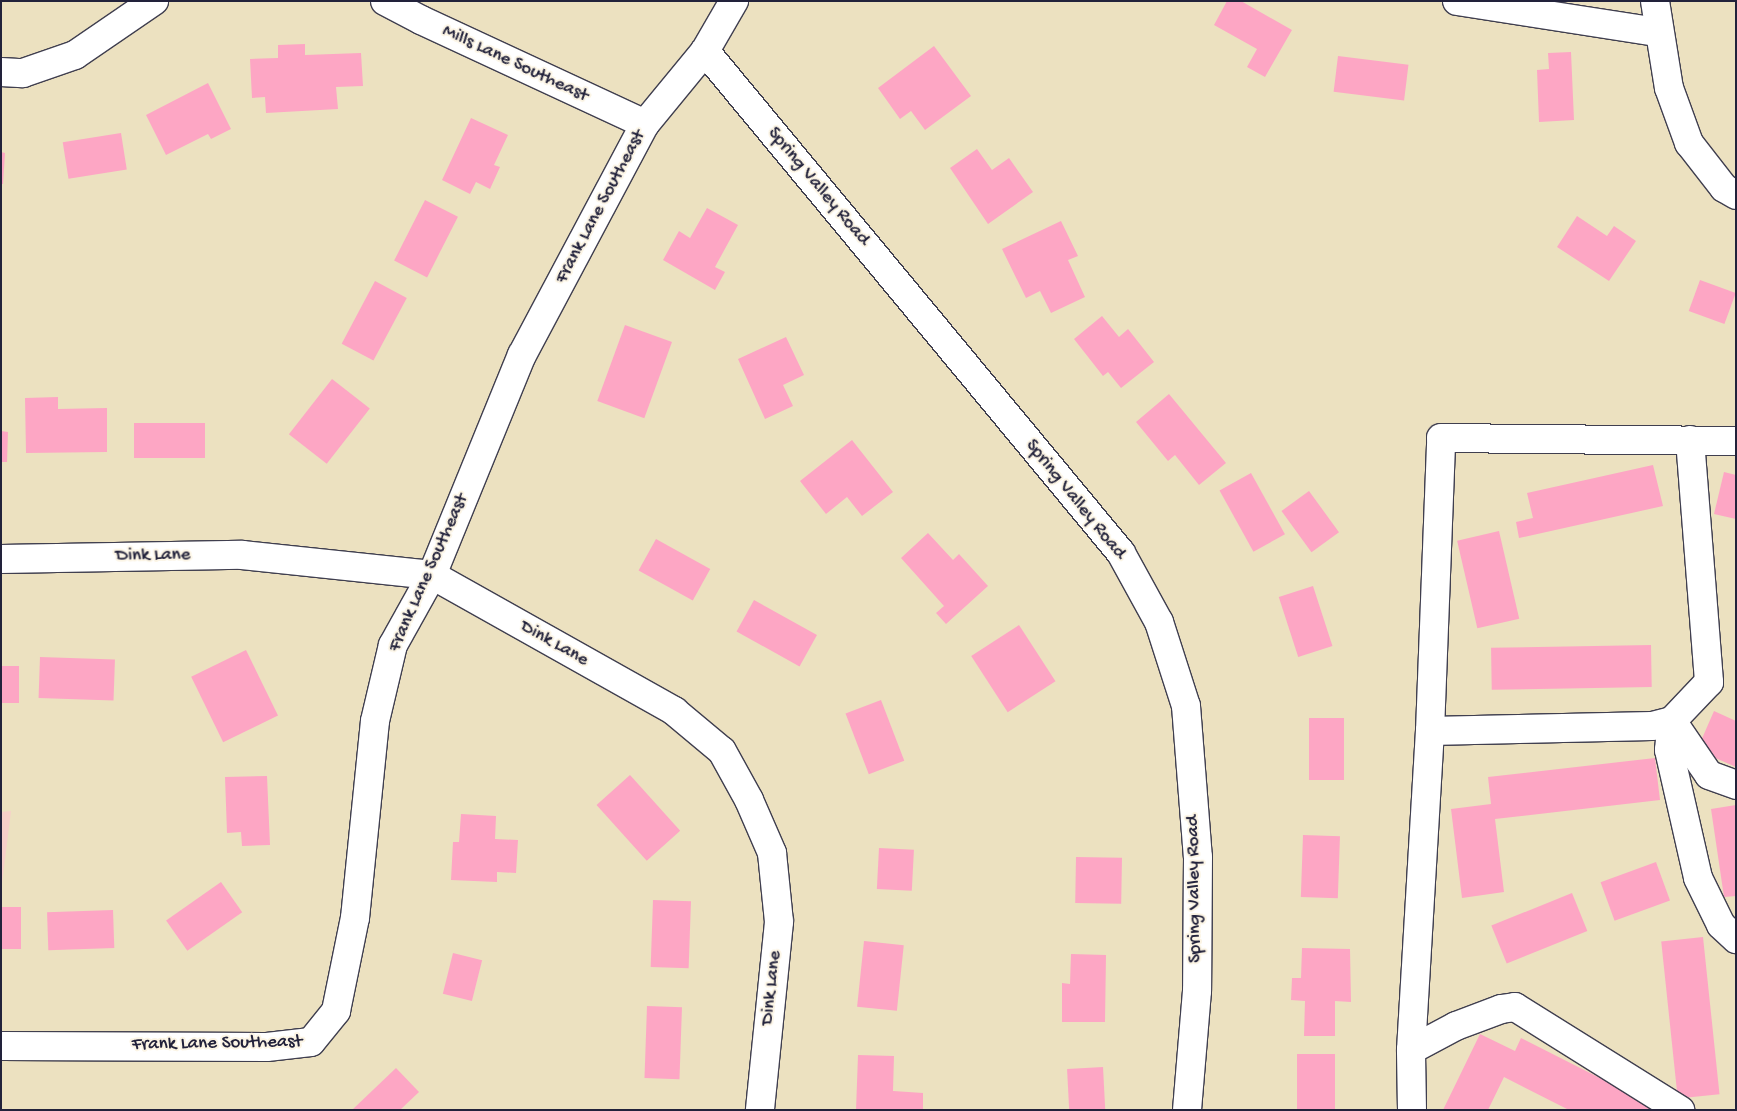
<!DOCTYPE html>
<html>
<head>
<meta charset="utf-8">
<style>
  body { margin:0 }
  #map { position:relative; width:1737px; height:1111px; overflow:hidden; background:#ece1c0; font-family:"Gochi Hand",sans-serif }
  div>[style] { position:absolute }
  .built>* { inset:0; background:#f7d0c9 }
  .building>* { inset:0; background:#fda6c4; transform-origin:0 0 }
  .roads { filter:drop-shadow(1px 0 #403f4f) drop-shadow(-1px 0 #403f4f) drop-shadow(0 1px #403f4f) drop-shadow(0 -1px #403f4f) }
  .minor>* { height:28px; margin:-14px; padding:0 14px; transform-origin:14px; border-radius:14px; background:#fff }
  span { translate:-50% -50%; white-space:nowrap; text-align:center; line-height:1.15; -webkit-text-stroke:4px #fcf5e5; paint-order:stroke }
  .street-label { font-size:19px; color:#22223b }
  .frame { position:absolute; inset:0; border:2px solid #22223b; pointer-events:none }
</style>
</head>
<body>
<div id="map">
  <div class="built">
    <div style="clip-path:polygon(11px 811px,1px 891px,1px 812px)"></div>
  </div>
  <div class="building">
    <div style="clip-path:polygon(1227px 1px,1241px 1px,1292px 30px,1265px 77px,1247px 67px,1257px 49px,1214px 25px)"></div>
    <div style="clip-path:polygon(305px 44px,305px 55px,361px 53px,363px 86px,336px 87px,338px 109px,266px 113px,265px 97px,252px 98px,250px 59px,278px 58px,278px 45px)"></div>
    <div style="clip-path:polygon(934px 46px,971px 96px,925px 130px,911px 111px,900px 119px,878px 88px)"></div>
    <div style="clip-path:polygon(1571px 52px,1574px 120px,1539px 122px,1537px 70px,1549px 69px,1548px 53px)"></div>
    <div style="left:1338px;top:56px;width:71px;height:36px;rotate:7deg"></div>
    <div style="clip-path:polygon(208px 83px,231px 129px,211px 139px,208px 134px,166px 155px,146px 115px)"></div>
    <div style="clip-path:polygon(471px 118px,508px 135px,494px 165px,500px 167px,490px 189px,476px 182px,470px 194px,442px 180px)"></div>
    <div style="left:121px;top:133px;width:37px;height:59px;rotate:81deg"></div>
    <div style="clip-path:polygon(977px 149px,992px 170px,1009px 158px,1033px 192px,988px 224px,950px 168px)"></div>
    <div style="clip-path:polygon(1px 152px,5px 153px,3px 184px,1px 184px)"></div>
    <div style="left:425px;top:200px;width:37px;height:68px;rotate:27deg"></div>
    <div style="clip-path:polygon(707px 208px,738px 225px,715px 267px,725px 272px,715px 290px,663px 260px,679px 231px,690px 238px)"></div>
    <div style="clip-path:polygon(1577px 216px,1607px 236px,1614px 226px,1636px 241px,1609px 281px,1557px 247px)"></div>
    <div style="clip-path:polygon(1061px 221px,1078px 256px,1068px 260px,1085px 297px,1051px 313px,1040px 291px,1026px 298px,1002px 249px)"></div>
    <div style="left:1700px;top:280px;width:38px;height:33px;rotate:20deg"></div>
    <div style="left:375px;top:281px;width:36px;height:71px;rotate:28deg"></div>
    <div style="clip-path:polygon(1102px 316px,1119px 337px,1128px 329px,1154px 362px,1121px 388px,1108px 372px,1103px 376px,1074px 339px)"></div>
    <div style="left:625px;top:325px;width:50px;height:81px;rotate:20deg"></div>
    <div style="clip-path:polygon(786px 337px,804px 375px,783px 385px,793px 406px,765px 419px,738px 359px)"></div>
    <div style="left:332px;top:379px;width:48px;height:70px;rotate:38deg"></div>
    <div style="clip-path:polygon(1169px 394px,1226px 463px,1199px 485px,1175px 455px,1168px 461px,1136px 422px)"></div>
    <div style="clip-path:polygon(58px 397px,58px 409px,107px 408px,107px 452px,26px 453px,25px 398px)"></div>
    <div style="left:134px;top:423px;width:71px;height:35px"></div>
    <div style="clip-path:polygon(1px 431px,8px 432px,7px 462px,1px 462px)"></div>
    <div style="clip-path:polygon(852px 440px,893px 492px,862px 516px,847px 497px,826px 514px,800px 481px)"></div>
    <div style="clip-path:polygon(1653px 465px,1663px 506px,1519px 538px,1516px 522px,1533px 518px,1527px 493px)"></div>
    <div style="clip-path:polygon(1724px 472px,1736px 475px,1736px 519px,1714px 514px)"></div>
    <div style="left:1251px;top:473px;width:70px;height:36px;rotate:61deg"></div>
    <div style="left:1309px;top:491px;width:51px;height:34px;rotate:54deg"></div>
    <div style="left:1499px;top:531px;width:90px;height:43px;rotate:77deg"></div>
    <div style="clip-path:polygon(928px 533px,953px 560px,959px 554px,988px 586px,946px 624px,936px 613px,944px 606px,901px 558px)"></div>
    <div style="left:656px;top:539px;width:62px;height:36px;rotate:29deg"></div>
    <div style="left:1313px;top:586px;width:63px;height:36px;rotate:72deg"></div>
    <div style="left:754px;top:600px;width:72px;height:36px;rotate:29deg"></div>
    <div style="left:1019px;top:625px;width:67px;height:57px;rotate:57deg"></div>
    <div style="left:1651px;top:645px;width:42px;height:160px;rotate:89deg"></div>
    <div style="left:246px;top:650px;width:73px;height:61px;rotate:64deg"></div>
    <div style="left:40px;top:657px;width:75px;height:41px;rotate:2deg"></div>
    <div style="left:1px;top:666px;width:18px;height:37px"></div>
    <div style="left:881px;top:700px;width:65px;height:38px;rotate:69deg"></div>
    <div style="clip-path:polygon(1714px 711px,1736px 721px,1736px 767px,1697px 750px)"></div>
    <div style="left:1309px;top:718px;width:35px;height:62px"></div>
    <div style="clip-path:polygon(1655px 758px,1660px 800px,1495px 819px,1504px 892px,1462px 898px,1451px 809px,1491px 804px,1488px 777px)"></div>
    <div style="left:630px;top:775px;width:75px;height:45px;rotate:48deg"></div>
    <div style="clip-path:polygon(267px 776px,270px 845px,242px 846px,241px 832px,227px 833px,225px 777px)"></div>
    <div style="clip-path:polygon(1736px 805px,1736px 896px,1724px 897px,1711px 809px)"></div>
    <div style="clip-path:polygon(461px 814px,496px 816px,495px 839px,518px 840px,516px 873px,497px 872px,497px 882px,451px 880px,453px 842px,459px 842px)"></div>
    <div style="left:1303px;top:835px;width:37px;height:62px;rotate:2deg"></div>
    <div style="left:879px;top:848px;width:35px;height:41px;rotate:3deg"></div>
    <div style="left:1076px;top:857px;width:46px;height:46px;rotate:1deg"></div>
    <div style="left:1656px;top:862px;width:41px;height:59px;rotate:70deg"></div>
    <div style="left:221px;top:882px;width:37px;height:67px;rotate:55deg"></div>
    <div style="left:1572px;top:893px;width:41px;height:87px;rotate:68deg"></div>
    <div style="left:653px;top:900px;width:38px;height:67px;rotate:2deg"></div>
    <div style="left:1px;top:907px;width:20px;height:42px"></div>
    <div style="left:113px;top:910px;width:38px;height:66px;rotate:88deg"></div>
    <div style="left:1703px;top:937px;width:158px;height:42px;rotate:84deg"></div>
    <div style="left:864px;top:941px;width:40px;height:66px;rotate:6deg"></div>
    <div style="clip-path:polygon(1302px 948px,1350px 949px,1351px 1002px,1335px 1001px,1335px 1036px,1304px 1036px,1305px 1001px,1291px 1000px,1292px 978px,1301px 978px)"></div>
    <div style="left:453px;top:953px;width:30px;height:42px;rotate:14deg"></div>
    <div style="clip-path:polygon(1071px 954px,1106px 955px,1105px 1022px,1062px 1022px,1062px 983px,1070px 984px)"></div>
    <div style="left:647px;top:1006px;width:35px;height:72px;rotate:2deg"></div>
    <div style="clip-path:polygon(1480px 1034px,1515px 1051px,1521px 1038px,1663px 1110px,1569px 1110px,1504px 1077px,1488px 1110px,1443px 1110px)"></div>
    <div style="left:1297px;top:1054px;width:38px;height:56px"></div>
    <div style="clip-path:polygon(858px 1055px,894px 1056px,893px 1091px,923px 1093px,923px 1110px,856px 1110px)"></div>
    <div style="left:1103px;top:1067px;width:43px;height:36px;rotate:87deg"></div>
    <div style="clip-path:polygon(396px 1068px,419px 1092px,400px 1110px,352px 1110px)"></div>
  </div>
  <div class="roads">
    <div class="minor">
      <div style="left:385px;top:1px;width:41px;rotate:27.8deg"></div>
      <div style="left:421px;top:20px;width:247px;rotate:24.9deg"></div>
      <div style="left:1457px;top:1px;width:203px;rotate:8.8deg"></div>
      <div style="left:1655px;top:1px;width:88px;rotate:80.9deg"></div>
      <div style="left:1669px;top:88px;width:59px;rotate:70deg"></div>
      <div style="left:1689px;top:143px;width:57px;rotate:52.1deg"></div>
      <div style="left:1724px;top:188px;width:14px;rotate:30deg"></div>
      <div style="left:705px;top:51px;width:652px;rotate:50.35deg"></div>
      <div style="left:1121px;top:553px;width:79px;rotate:61.2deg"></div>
      <div style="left:1159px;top:622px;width:88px;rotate:72.2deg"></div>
      <div style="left:1186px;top:706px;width:151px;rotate:85.5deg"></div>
      <div style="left:1198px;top:857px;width:134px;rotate:90.4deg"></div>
      <div style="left:1197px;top:991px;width:119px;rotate:94.8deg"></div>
      <div style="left:1px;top:72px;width:22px;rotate:3deg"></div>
      <div style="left:23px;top:73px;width:55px;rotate:-19.1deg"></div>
      <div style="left:75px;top:55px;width:96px;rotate:-34.4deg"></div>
      <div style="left:1690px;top:440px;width:243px;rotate:85.5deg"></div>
      <div style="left:1709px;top:682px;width:54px;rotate:133.5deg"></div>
      <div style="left:1672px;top:721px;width:29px;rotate:96deg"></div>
      <div style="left:1669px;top:750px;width:131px;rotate:77.2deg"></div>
      <div style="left:1698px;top:878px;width:52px;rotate:63.9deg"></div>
      <div style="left:1721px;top:925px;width:21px;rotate:43deg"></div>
      <div style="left:1px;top:559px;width:241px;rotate:-1deg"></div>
      <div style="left:242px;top:555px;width:191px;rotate:6deg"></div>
      <div style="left:432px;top:575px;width:278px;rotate:29.3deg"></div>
      <div style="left:674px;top:711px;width:62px;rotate:39.8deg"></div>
      <div style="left:722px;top:751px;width:56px;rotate:61.1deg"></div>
      <div style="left:749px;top:800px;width:58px;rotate:66.5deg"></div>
      <div style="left:772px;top:853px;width:69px;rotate:84.2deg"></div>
      <div style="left:779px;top:922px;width:189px;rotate:95.8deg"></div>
      <div style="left:1430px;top:731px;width:222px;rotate:-1.3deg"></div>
      <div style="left:1652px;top:726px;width:21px;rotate:-14deg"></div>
      <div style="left:1672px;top:721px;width:65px;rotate:55.6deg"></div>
      <div style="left:1709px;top:775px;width:29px;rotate:20deg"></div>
      <div style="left:1px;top:1046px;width:266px;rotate:0.2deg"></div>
      <div style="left:267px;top:1047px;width:44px;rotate:-6.5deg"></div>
      <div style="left:311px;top:1042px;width:40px;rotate:-51deg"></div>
      <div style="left:336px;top:1011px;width:95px;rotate:-78.5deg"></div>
      <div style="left:355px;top:918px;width:198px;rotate:-84.2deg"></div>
      <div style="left:375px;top:721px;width:78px;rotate:-76.7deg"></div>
      <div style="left:393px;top:645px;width:80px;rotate:-60.9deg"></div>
      <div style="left:432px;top:575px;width:238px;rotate:-67.8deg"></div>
      <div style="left:522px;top:355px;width:262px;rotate:-62deg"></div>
      <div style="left:645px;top:124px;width:94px;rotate:-50.6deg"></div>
      <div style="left:705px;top:51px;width:58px;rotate:-59.9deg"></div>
      <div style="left:1411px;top:1050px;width:51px;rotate:-28.1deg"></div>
      <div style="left:1456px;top:1026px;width:48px;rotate:-20.7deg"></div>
      <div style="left:1501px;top:1009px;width:14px;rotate:-8deg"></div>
      <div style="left:1515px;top:1007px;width:195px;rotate:32deg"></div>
      <div style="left:1412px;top:1110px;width:60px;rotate:-91deg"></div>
      <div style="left:1411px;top:1050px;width:320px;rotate:-86.6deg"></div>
      <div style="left:1430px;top:731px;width:293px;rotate:-87.8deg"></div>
      <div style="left:1441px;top:438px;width:295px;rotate:0.6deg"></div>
    </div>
  </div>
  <div class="street-label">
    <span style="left:515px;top:64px;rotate:25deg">Mills Lane Southeast</span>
    <span style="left:818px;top:187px;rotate:50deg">Spring Valley Road</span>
    <span style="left:601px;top:207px;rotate:-62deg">Frank Lane Southeast</span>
    <span style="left:1075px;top:500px;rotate:51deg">Spring Valley Road</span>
    <span style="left:153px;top:556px;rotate:-1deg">Dink Lane</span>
    <span style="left:429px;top:573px;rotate:-66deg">Frank Lane Southeast</span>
    <span style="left:554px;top:644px;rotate:29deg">Dink Lane</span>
    <span style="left:1195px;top:889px;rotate:-91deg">Spring Valley Road</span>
    <span style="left:772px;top:988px;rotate:-84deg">Dink Lane</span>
    <span style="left:217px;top:1044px;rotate:-1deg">Frank Lane Southeast</span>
  </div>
  <div class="frame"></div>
</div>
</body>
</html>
